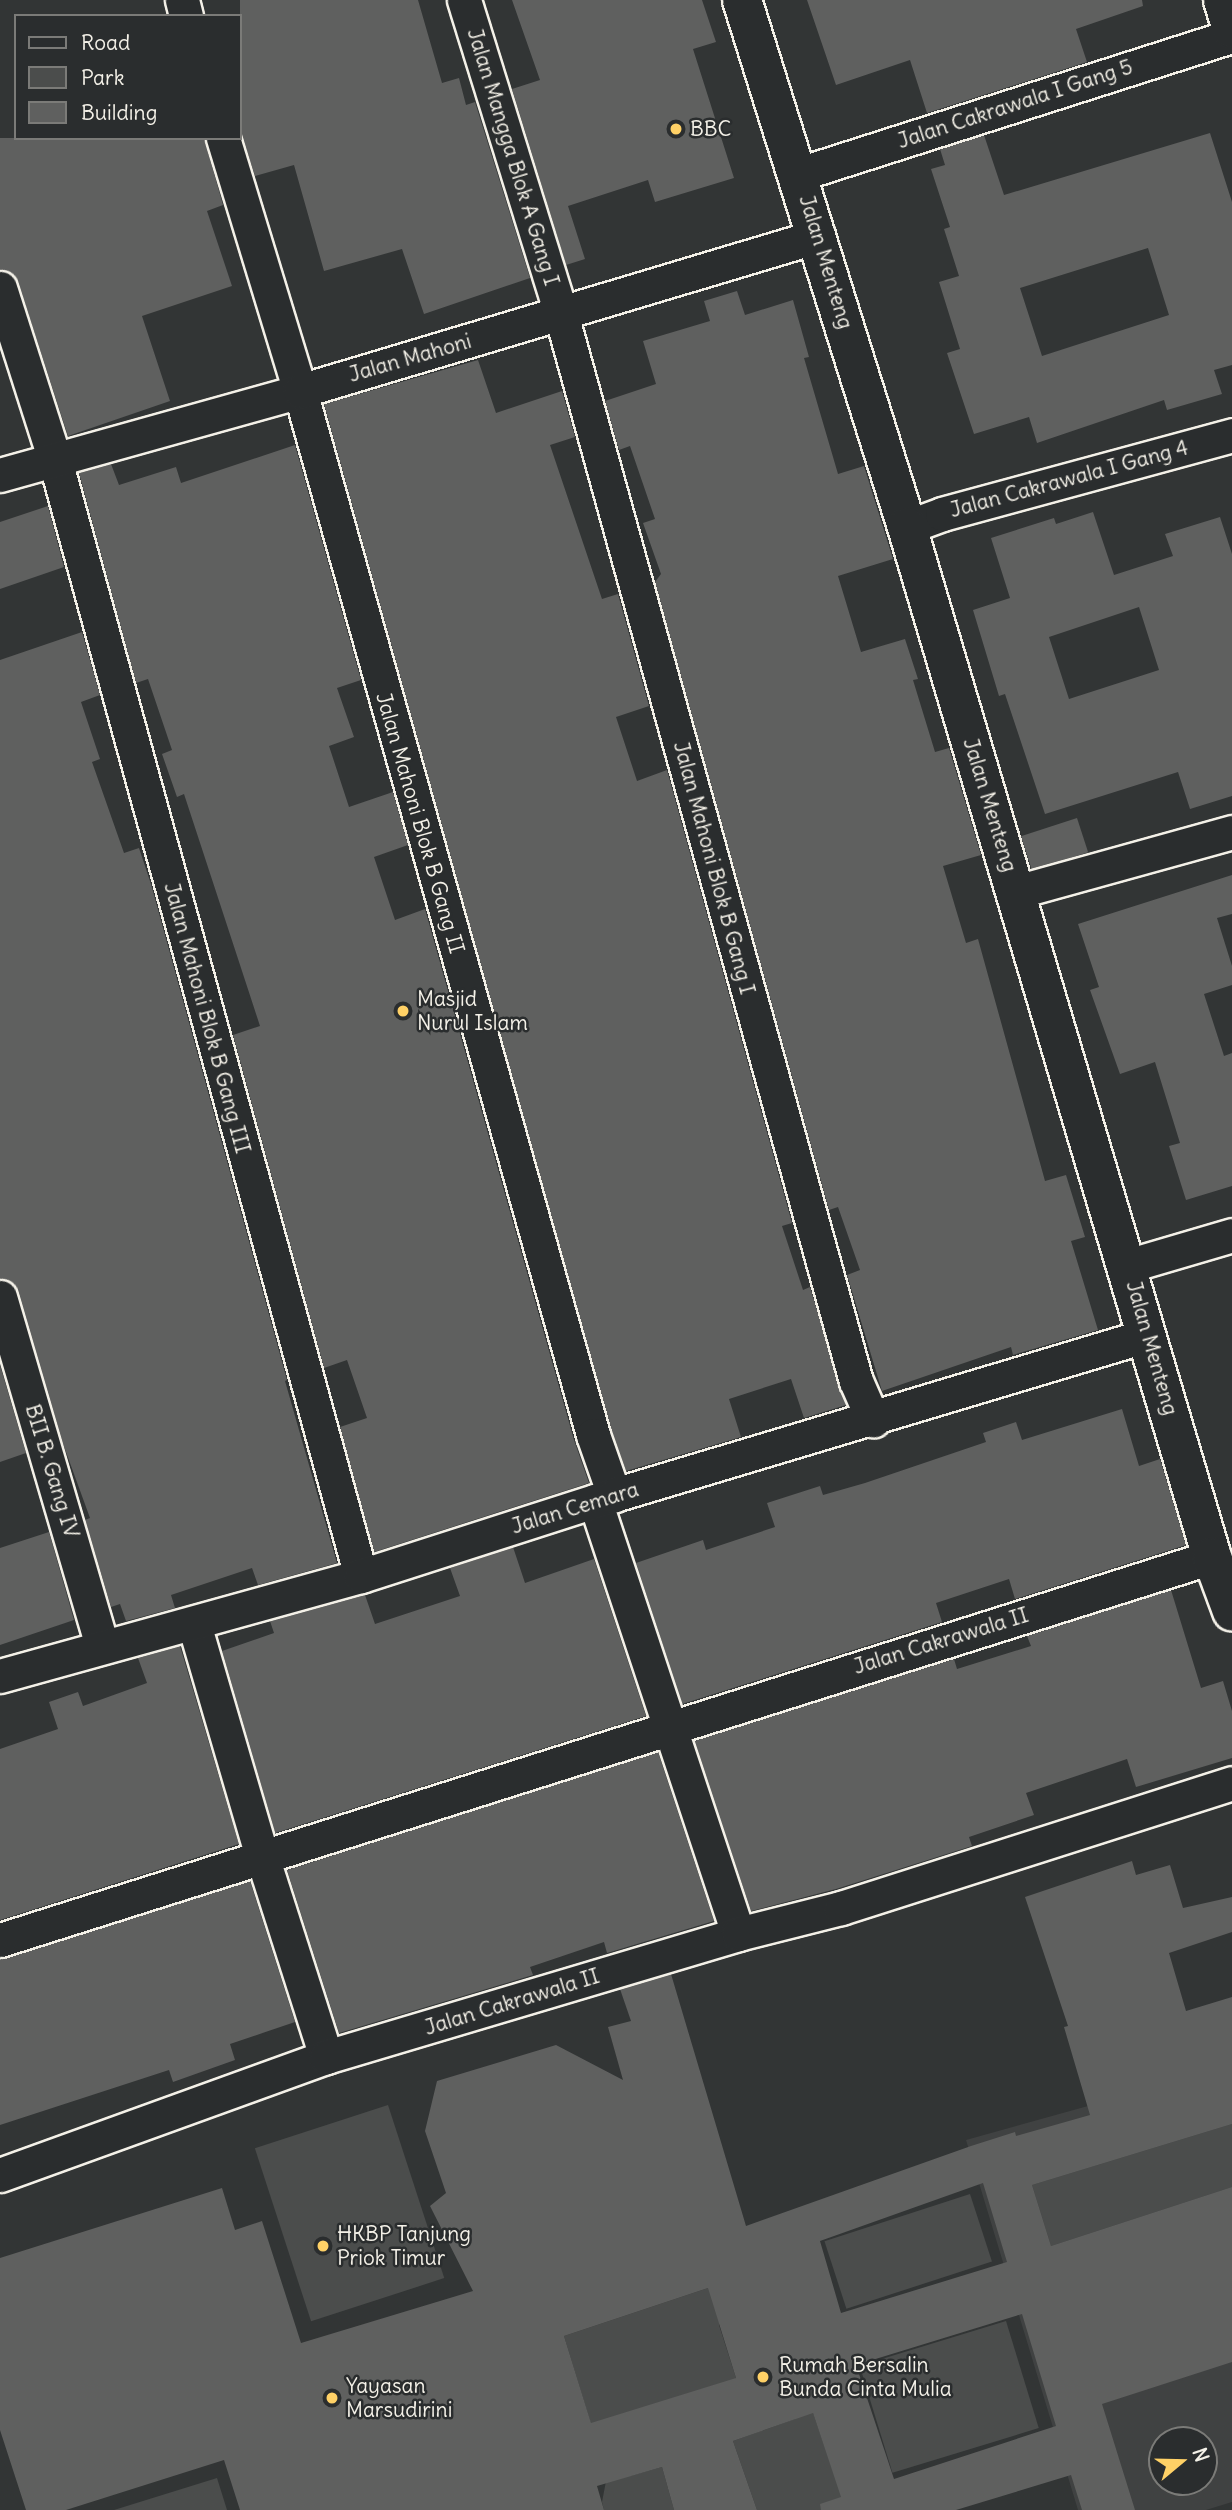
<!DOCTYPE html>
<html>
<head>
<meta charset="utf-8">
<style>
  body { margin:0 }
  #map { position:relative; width:1232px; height:2510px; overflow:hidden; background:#323535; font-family:Delius,sans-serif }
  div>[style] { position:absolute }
  .built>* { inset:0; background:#404242 }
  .green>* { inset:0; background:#4b4d4c; transform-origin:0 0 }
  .building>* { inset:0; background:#5f605f; transform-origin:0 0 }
  .roads { filter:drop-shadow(2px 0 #f4f1e8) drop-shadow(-2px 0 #f4f1e8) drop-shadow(0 2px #f4f1e8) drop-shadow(0 -2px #f4f1e8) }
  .minor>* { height:33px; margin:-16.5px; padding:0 16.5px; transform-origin:16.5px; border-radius:16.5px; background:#2a2d2e }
  .tertiary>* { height:38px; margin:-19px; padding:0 19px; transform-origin:19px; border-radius:19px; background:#2a2d2e }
  .dots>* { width:19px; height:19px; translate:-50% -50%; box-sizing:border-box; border:4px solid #2a2d2e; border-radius:50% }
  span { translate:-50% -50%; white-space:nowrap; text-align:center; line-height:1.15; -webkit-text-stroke:5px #2a2d2e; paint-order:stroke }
  .street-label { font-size:21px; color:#f4f1e8 }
  .poi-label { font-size:21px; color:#f4f1e8 }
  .left { translate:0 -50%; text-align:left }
  .legend { position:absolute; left:14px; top:14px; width:228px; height:126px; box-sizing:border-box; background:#2a2d2e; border:2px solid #7b7b78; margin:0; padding:9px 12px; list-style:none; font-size:21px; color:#f4f1e8 }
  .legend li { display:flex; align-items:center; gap:14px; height:35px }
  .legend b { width:35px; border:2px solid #7b7b78 }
  .north { position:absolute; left:1148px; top:2426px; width:70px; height:70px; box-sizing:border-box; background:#2a2d2e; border:2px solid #7b7b78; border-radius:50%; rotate:71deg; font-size:19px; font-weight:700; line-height:28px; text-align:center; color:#f4f1e8 }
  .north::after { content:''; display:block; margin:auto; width:24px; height:32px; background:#ffd166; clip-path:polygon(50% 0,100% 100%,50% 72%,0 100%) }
</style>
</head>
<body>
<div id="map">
  <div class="built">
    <div style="clip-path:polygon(evenodd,1232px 2066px,1232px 2502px,1206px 2510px,1078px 2510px,966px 2140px,1232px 2066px,1162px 2440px,1204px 2440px,1204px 2482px,1162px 2482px,1162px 2440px)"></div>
  </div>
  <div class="green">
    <div style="left:388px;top:2105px;width:182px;height:140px;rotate:72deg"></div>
    <div style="clip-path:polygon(1232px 2124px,1232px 2187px,1051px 2246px,1032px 2185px)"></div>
    <div style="left:970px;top:2194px;width:71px;height:153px;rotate:72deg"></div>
    <div style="clip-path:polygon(765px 2269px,719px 2325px,736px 2378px,630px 2476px,662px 2467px,674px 2510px,604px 2510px,602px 2502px,607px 2476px,564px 2336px)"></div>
    <div style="left:1006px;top:2321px;width:112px;height:153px;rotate:73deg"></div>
    <div style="clip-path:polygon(802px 2380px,846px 2510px,757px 2510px,733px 2441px,795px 2419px)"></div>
    <div style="clip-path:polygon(217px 2478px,227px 2510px,114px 2510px)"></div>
  </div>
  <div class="building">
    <div style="clip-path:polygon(240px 0,418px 0,442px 83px,459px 78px,466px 105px,475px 102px,530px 278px,424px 314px,402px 249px,324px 271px,294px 165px,255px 176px,240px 130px)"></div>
    <div style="clip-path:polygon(512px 0,702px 0,716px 42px,693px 49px,734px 178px,655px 202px,648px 180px,568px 206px,585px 259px,566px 265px,512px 89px,540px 80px)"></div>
    <div style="clip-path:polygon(807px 0,1142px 0,1143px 6px,1076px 29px,1087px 62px,927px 113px,910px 60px,836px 85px)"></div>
    <div style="clip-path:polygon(evenodd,1210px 133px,1232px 202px,1232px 365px,1214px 370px,1222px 394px,1167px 410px,1164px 400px,1037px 443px,1029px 417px,974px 434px,947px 353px,960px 349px,939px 282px,959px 276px,944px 229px,950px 227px,931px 169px,945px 165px,940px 149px,984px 135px,1004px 195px,1210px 133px,1148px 248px,1169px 315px,1042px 356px,1020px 288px,1148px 248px)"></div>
    <div style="clip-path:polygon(0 138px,204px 138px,223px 205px,207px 211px,232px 286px,142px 316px,170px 401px,68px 436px,18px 282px,12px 273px,0 269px)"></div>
    <div style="clip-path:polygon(737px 291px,745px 315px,793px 300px,809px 357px,804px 358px,838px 474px,864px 466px,893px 559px,838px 576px,861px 652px,905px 639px,918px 679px,913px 680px,935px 752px,949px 748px,981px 855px,943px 866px,966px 943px,978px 939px,1045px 1181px,1066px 1175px,1085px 1237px,1071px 1241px,1098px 1330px,1013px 1355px,1011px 1347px,882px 1391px,847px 1275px,860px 1270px,838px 1207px,829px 1210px,655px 582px,661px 574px,643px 523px,655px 519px,630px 446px,619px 450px,605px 401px,656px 384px,643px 341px,710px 321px,704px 301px)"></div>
    <div style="clip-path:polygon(478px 360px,496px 413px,562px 391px,575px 437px,550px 445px,602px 599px,618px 594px,649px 706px,616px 717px,637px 781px,667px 770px,792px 1223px,782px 1226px,803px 1290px,810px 1287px,846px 1405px,804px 1418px,791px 1379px,729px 1399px,741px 1437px,626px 1471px,611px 1429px,324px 404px)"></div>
    <div style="clip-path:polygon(295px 445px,361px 680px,337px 688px,354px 737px,329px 746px,349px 807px,393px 792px,408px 845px,374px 857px,395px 920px,425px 909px,574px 1440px,589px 1483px,374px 1552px,340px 1427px,367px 1418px,347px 1360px,324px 1368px,233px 1035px,260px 1026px,184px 794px,177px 797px,162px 754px,172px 750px,148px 679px,136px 683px,79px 473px,111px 464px,119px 485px,176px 467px,181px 483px)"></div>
    <div style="clip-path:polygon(48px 506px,64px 567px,0 589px,0 522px)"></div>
    <div style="clip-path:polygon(evenodd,1093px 512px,1114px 575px,1173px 556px,1165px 534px,1220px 517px,1232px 554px,1232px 796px,1190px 809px,1178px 772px,1045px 814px,1005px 694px,999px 696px,973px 610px,1010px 598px,991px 538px,1054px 518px,1056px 524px,1093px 512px,1139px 607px,1159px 670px,1069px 699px,1049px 637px,1139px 607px)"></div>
    <div style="clip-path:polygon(82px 632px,100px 695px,81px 702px,100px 759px,92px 762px,124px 853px,139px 848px,151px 884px,287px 1380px,285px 1381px,337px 1563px,258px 1585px,252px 1568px,171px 1595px,175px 1608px,126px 1621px,120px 1604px,111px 1607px,85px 1520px,90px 1518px,62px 1441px,18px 1292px,13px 1283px,0 1278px,0 660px)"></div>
    <div style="left:1077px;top:818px;width:36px;height:59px;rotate:72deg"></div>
    <div style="clip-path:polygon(1232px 875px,1232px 914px,1217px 918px,1232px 966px,1232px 985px,1204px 994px,1224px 1056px,1232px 1053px,1232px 1186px,1186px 1200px,1169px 1146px,1180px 1143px,1155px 1062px,1120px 1074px,1090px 990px,1099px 987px,1078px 924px)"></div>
    <div style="clip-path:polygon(0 1365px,26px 1453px,0 1462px)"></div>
    <div style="clip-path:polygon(1122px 1409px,1139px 1466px,1160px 1459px,1186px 1545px,1015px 1599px,1009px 1579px,936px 1603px,942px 1622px,682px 1704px,636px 1563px,703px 1540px,706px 1550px,775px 1527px,767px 1503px,820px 1486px,823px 1495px,865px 1483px,986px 1442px,983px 1433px,1016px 1422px,1022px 1440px)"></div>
    <div style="clip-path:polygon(49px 1532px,74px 1620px,0 1645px,0 1548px)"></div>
    <div style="clip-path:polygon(513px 1547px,525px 1583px,594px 1559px,646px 1716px,275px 1833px,222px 1651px,274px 1633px,270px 1621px,365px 1595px,375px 1624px,460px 1596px,450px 1568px)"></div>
    <div style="clip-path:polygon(1171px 1590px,1201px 1688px,1223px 1681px,1232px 1711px,1232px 1758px,1136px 1787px,1127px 1759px,1026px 1793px,1034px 1815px,969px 1837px,972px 1846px,836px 1889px,751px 1911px,694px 1741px,954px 1659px,957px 1669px,1031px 1646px,1027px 1636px)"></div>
    <div style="clip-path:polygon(180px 1646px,239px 1844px,0 1920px,0 1749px,58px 1729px,49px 1702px,78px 1692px,83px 1706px,147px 1683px,138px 1658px)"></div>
    <div style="clip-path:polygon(658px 1752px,714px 1921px,607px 1953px,604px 1942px,530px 1967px,533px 1975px,339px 2033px,287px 1870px)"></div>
    <div style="clip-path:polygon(evenodd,1132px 1861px,1136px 1875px,1170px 1865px,1183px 1908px,1232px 1897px,1232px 1932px,1169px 1953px,1186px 2011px,1232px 1997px,1232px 2124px,1032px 2185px,1051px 2246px,1232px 2187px,1232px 2362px,1102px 2404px,1135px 2510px,1082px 2510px,1071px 2475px,956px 2510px,821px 2510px,820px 2504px,841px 2497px,813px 2413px,733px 2441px,757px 2510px,674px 2510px,662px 2467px,597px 2486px,604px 2510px,240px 2510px,224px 2460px,66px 2510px,26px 2510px,0 2430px,0 2258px,222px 2188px,235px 2230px,262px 2221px,301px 2343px,473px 2291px,430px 2206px,446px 2193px,425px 2131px,437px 2081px,556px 2045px,623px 2080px,608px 2027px,631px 2021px,620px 1989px,671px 1974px,746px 2226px,971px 2146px,1015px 2132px,1016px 2136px,1090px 2115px,1064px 2027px,1068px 2026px,1025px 1897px,1132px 1861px,983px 2183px,1007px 2262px,841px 2313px,820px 2241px,983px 2183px,1132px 1861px,708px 2288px,736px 2378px,591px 2423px,564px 2336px,708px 2288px,1132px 1861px,1022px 2314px,1056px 2426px,894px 2479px,856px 2365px,1022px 2314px)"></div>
    <div style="clip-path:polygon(250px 1881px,295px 2022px,230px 2044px,235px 2060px,173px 2082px,169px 2070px,0 2125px,0 1959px)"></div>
  </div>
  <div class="roads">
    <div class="minor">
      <div style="left:182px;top:0;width:16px;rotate:76deg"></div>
      <div style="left:464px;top:0;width:329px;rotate:72.8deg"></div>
      <div style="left:561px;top:314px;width:1107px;rotate:74.55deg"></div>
      <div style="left:856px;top:1381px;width:43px;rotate:66.4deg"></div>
      <div style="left:223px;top:138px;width:264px;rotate:73.1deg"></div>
      <div style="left:300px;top:391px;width:1084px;rotate:74.32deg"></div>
      <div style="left:593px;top:1435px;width:64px;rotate:70.7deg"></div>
      <div style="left:799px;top:174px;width:454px;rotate:-17.7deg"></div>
      <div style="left:0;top:288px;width:181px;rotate:72.3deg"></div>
      <div style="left:55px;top:460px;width:1157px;rotate:74.67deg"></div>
      <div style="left:0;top:475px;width:312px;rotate:-15.6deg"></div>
      <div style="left:300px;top:391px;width:541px;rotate:-16.66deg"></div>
      <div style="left:907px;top:527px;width:37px;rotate:-20deg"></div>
      <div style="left:942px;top:514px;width:301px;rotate:-15.2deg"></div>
      <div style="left:1016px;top:892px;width:224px;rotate:-15.5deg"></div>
      <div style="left:1127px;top:1266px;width:109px;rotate:-16.4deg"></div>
      <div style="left:0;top:1297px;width:363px;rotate:73.7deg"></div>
      <div style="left:595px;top:1501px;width:456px;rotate:71.7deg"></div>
      <div style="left:194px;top:1624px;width:242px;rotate:73.7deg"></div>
      <div style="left:262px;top:1856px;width:211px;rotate:72.3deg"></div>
      <div style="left:0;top:1676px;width:375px;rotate:-15.5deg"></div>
      <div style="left:361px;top:1576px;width:266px;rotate:-17.8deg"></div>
      <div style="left:614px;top:1495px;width:557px;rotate:-16.68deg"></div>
      <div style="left:0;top:1940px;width:1271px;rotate:-17.54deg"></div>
      <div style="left:0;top:2175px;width:347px;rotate:-19.9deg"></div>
      <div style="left:326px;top:2057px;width:430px;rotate:-16.6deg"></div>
      <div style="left:738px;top:1934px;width:106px;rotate:-14.2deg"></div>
      <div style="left:841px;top:1908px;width:410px;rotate:-17.7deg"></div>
    </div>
    <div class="tertiary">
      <div style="left:742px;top:0;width:552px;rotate:72.62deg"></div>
      <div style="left:907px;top:527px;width:1074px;rotate:73.51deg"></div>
      <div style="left:1212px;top:1557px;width:58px;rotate:69.7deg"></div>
      <div style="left:1223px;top:0;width:30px;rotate:73deg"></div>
    </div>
  </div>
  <div class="dots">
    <div style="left:676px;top:129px;background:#ffd166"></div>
    <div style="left:403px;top:1011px;background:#ffd166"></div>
    <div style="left:323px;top:2246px;background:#ffd166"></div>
    <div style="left:763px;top:2377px;background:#ffd166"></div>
    <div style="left:332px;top:2398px;background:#ffd166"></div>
  </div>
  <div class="street-label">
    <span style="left:1015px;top:104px;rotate:-18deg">Jalan Cakrawala I Gang 5</span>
    <span style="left:513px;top:157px;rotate:73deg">Jalan Mangga Blok A Gang I</span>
    <span style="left:826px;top:262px;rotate:73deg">Jalan Menteng</span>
    <span style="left:410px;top:358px;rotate:-16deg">Jalan Mahoni</span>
    <span style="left:1069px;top:479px;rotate:-15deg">Jalan Cakrawala I Gang 4</span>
    <span style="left:990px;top:805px;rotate:73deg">Jalan Menteng</span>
    <span style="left:420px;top:823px;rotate:74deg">Jalan Mahoni Blok B Gang II</span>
    <span style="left:714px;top:868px;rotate:75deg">Jalan Mahoni Blok B Gang I</span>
    <span style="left:207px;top:1018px;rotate:75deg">Jalan Mahoni Blok B Gang III</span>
    <span style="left:1152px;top:1348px;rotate:74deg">Jalan Menteng</span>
    <span style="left:52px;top:1471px;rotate:73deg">BII B. Gang IV</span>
    <span style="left:575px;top:1508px;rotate:-17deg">Jalan Cemara</span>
    <span style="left:941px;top:1641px;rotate:-17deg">Jalan Cakrawala II</span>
    <span style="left:512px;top:2002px;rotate:-17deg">Jalan Cakrawala II</span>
  </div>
  <div class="poi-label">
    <span class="left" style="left:690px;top:129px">BBC</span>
    <span class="left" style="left:417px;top:1011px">Masjid<br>Nurul Islam</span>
    <span class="left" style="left:337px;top:2246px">HKBP Tanjung<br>Priok Timur</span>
    <span class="left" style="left:779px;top:2377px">Rumah Bersalin<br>Bunda Cinta Mulia</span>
    <span class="left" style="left:346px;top:2398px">Yayasan<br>Marsudirini</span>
  </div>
  <ul class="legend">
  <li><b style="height:9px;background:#2a2d2e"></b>Road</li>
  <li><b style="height:19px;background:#4b4d4c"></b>Park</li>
  <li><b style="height:19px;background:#5f605f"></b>Building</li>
  </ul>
  <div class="north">N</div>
</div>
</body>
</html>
